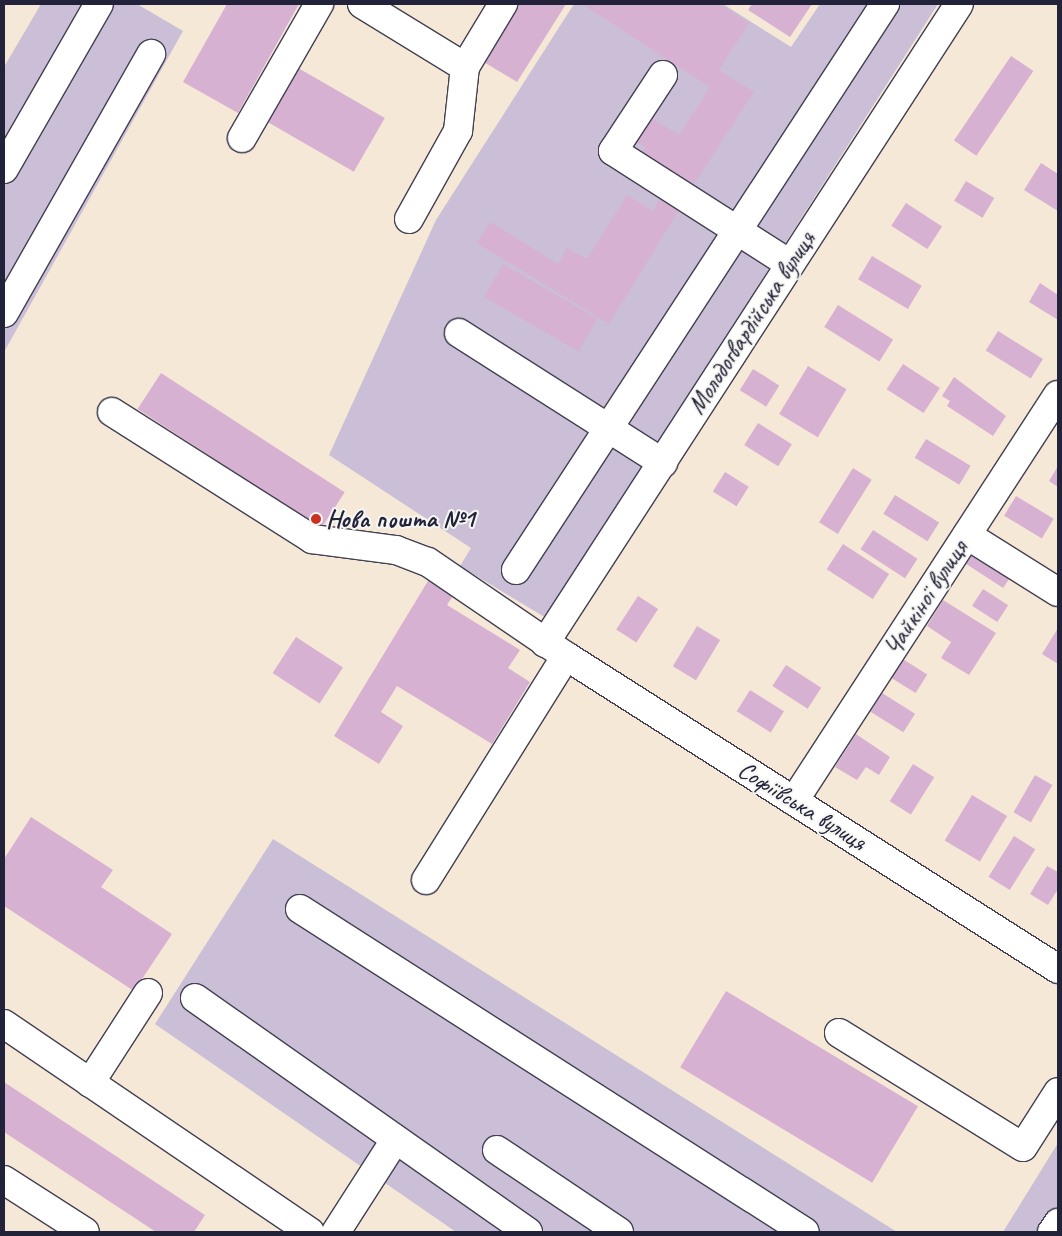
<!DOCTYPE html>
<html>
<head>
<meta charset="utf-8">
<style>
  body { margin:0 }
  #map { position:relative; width:1062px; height:1236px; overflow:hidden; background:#f5e8d7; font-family:Caveat,sans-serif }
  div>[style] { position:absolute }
  .industrial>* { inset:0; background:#cabfd6 }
  .building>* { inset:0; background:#d7b1d2; transform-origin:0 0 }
  .roads { filter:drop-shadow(1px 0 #424052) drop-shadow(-1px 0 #424052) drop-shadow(0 1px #424052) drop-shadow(0 -1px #424052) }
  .minor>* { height:28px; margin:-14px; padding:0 14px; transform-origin:14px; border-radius:14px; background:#fff }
  .dots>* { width:14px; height:14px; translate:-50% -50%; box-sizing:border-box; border:2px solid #f6f6f2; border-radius:50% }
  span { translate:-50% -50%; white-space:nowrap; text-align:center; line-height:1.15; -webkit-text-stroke:4px #f6f6f2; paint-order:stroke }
  .street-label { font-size:25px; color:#22223b }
  .poi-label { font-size:25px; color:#22223b; font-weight:700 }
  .left { translate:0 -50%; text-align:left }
  .frame { position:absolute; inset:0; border:5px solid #22223b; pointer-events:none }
</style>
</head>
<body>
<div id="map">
  <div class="industrial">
    <div style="clip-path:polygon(41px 4px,137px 4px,183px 31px,4px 352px,4px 67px)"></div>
    <div style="clip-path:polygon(574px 4px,723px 4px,791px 47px,820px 4px,938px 4px,546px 618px,460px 566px,471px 548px,329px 455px,436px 220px)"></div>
    <div style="clip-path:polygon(273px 839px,897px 1232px,456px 1232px,155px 1024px)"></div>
    <div style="clip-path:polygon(1058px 1143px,1058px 1232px,1003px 1232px)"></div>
  </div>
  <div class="building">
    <div style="clip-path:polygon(227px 4px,299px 4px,238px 113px,183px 82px)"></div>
    <div style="clip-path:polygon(517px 4px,566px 4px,517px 82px,482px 61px)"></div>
    <div style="clip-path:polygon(582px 4px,720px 4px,749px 23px,719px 70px,754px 92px,690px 190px,639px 156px,645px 147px,630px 138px,645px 114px,679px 135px,710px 87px)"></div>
    <div style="clip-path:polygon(752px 4px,812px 4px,790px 37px,748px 10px)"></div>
    <div style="left:1011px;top:56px;width:27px;height:102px;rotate:34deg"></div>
    <div style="left:293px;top:65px;width:106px;height:62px;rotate:30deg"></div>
    <div style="clip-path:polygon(1041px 163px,1058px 174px,1058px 211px,1024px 190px)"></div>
    <div style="left:966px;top:181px;width:33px;height:23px;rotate:31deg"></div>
    <div style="clip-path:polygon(627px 195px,653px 211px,660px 198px,679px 210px,609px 324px,477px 243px,490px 222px,558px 264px,567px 248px,587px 259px)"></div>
    <div style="left:906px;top:203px;width:43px;height:27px;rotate:33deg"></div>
    <div style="left:872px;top:256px;width:58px;height:27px;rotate:31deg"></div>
    <div style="left:503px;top:264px;width:109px;height:38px;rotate:30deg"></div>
    <div style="clip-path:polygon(1040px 283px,1058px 295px,1058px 320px,1029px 302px)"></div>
    <div style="left:838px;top:305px;width:65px;height:26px;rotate:32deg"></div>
    <div style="left:998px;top:331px;width:53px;height:23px;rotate:32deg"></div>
    <div style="left:903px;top:364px;width:44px;height:30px;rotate:33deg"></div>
    <div style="left:808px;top:366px;width:45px;height:56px;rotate:31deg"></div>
    <div style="left:753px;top:369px;width:31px;height:25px;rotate:32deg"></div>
    <div style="left:161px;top:373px;width:219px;height:43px;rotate:33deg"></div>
    <div style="clip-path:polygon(954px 377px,1006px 416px,993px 436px,947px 406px,950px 401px,942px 396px)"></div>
    <div style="left:758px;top:423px;width:40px;height:26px;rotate:32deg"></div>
    <div style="left:926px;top:439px;width:52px;height:22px;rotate:31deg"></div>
    <div style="clip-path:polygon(1058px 466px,1058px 487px,1049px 481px)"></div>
    <div style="left:853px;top:468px;width:22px;height:64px;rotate:32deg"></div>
    <div style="left:725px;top:472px;width:28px;height:23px;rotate:32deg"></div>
    <div style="left:895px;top:495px;width:52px;height:22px;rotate:32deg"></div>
    <div style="left:1016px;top:496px;width:44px;height:23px;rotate:31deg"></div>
    <div style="left:873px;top:530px;width:53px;height:23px;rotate:33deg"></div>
    <div style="left:843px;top:544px;width:55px;height:30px;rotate:33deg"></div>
    <div style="left:975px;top:547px;width:46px;height:19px;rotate:33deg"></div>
    <div style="clip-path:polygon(431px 576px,456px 591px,447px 605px,520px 650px,508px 668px,530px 682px,492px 744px,397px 686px,381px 712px,403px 726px,379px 764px,334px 736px)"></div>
    <div style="left:983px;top:589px;width:30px;height:20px;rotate:33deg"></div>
    <div style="left:638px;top:596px;width:24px;height:40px;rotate:33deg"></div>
    <div style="clip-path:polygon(943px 600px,996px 633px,969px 675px,941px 658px,951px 642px,927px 626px)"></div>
    <div style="left:697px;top:626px;width:27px;height:47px;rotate:31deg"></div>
    <div style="clip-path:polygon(1058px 628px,1058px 664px,1042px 654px)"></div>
    <div style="left:296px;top:637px;width:56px;height:43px;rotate:33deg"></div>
    <div style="left:901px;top:658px;width:31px;height:22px;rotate:32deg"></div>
    <div style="left:786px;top:665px;width:42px;height:25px;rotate:33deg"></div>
    <div style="left:750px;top:690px;width:40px;height:25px;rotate:32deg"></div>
    <div style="left:882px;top:693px;width:39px;height:22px;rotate:32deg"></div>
    <div style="clip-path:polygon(856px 734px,890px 757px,879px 775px,866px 767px,857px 780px,835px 767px)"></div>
    <div style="left:913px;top:764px;width:25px;height:44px;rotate:32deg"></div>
    <div style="left:1035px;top:775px;width:20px;height:43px;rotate:30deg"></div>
    <div style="left:972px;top:795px;width:41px;height:53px;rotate:31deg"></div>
    <div style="clip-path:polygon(31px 817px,113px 870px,101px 887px,172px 934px,134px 991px,4px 906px,4px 859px)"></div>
    <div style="left:1014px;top:836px;width:25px;height:48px;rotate:32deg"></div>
    <div style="clip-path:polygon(1047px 866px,1058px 872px,1058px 889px,1048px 905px,1030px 894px)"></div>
    <div style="left:726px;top:991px;width:224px;height:89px;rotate:31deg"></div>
    <div style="clip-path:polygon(4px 1082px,205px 1215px,194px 1232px,156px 1232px,4px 1132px)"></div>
  </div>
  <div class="roads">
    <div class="minor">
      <div style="left:362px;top:4px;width:121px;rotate:31.5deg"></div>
      <div style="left:465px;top:67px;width:74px;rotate:-58.9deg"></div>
      <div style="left:663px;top:75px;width:91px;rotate:123.3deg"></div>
      <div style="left:613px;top:151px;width:210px;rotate:32.6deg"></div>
      <div style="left:242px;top:138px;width:155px;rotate:-60.1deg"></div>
      <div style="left:4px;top:169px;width:190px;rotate:-60.1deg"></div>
      <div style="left:409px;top:219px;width:101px;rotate:-60.9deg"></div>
      <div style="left:458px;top:131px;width:64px;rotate:-83.8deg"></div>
      <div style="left:4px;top:313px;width:298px;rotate:-60.4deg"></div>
      <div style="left:459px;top:333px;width:242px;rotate:32.5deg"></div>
      <div style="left:112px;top:412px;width:237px;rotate:32.4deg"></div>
      <div style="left:312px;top:539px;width:85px;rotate:7.5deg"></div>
      <div style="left:396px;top:550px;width:34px;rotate:21deg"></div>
      <div style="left:428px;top:562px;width:167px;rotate:34.3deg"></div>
      <div style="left:566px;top:656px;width:583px;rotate:32.46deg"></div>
      <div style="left:967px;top:535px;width:107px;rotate:32.1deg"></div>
      <div style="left:516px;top:570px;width:676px;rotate:-56.9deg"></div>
      <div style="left:545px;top:643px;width:761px;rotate:-57.06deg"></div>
      <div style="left:794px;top:801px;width:484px;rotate:-57deg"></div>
      <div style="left:426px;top:880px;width:264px;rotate:-58deg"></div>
      <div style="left:300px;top:909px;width:599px;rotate:32.6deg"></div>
      <div style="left:195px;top:998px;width:407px;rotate:35.1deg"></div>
      <div style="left:4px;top:1024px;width:370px;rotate:34.2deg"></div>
      <div style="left:839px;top:1033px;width:216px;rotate:31.8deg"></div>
      <div style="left:1023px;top:1147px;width:65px;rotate:-57.5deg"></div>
      <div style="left:90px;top:1083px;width:107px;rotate:-57.2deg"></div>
      <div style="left:497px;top:1150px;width:147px;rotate:33.9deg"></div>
      <div style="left:4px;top:1180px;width:96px;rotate:32.7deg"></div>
      <div style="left:336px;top:1232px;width:109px;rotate:-57.3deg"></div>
      <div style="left:1052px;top:1232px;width:11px;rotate:-56deg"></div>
    </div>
  </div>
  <div class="dots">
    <div style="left:316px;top:519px;background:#c8321e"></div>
  </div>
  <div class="street-label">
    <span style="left:752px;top:323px;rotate:-57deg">Молодогвардійська вулиця</span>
    <span style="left:926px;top:598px;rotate:-57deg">Чайкіної вулиця</span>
    <span style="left:802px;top:806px;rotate:32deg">Софіївська вулиця</span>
  </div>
  <div class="poi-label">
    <span class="left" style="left:326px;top:519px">Нова пошта №1</span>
  </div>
  <div class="frame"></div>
</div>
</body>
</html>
